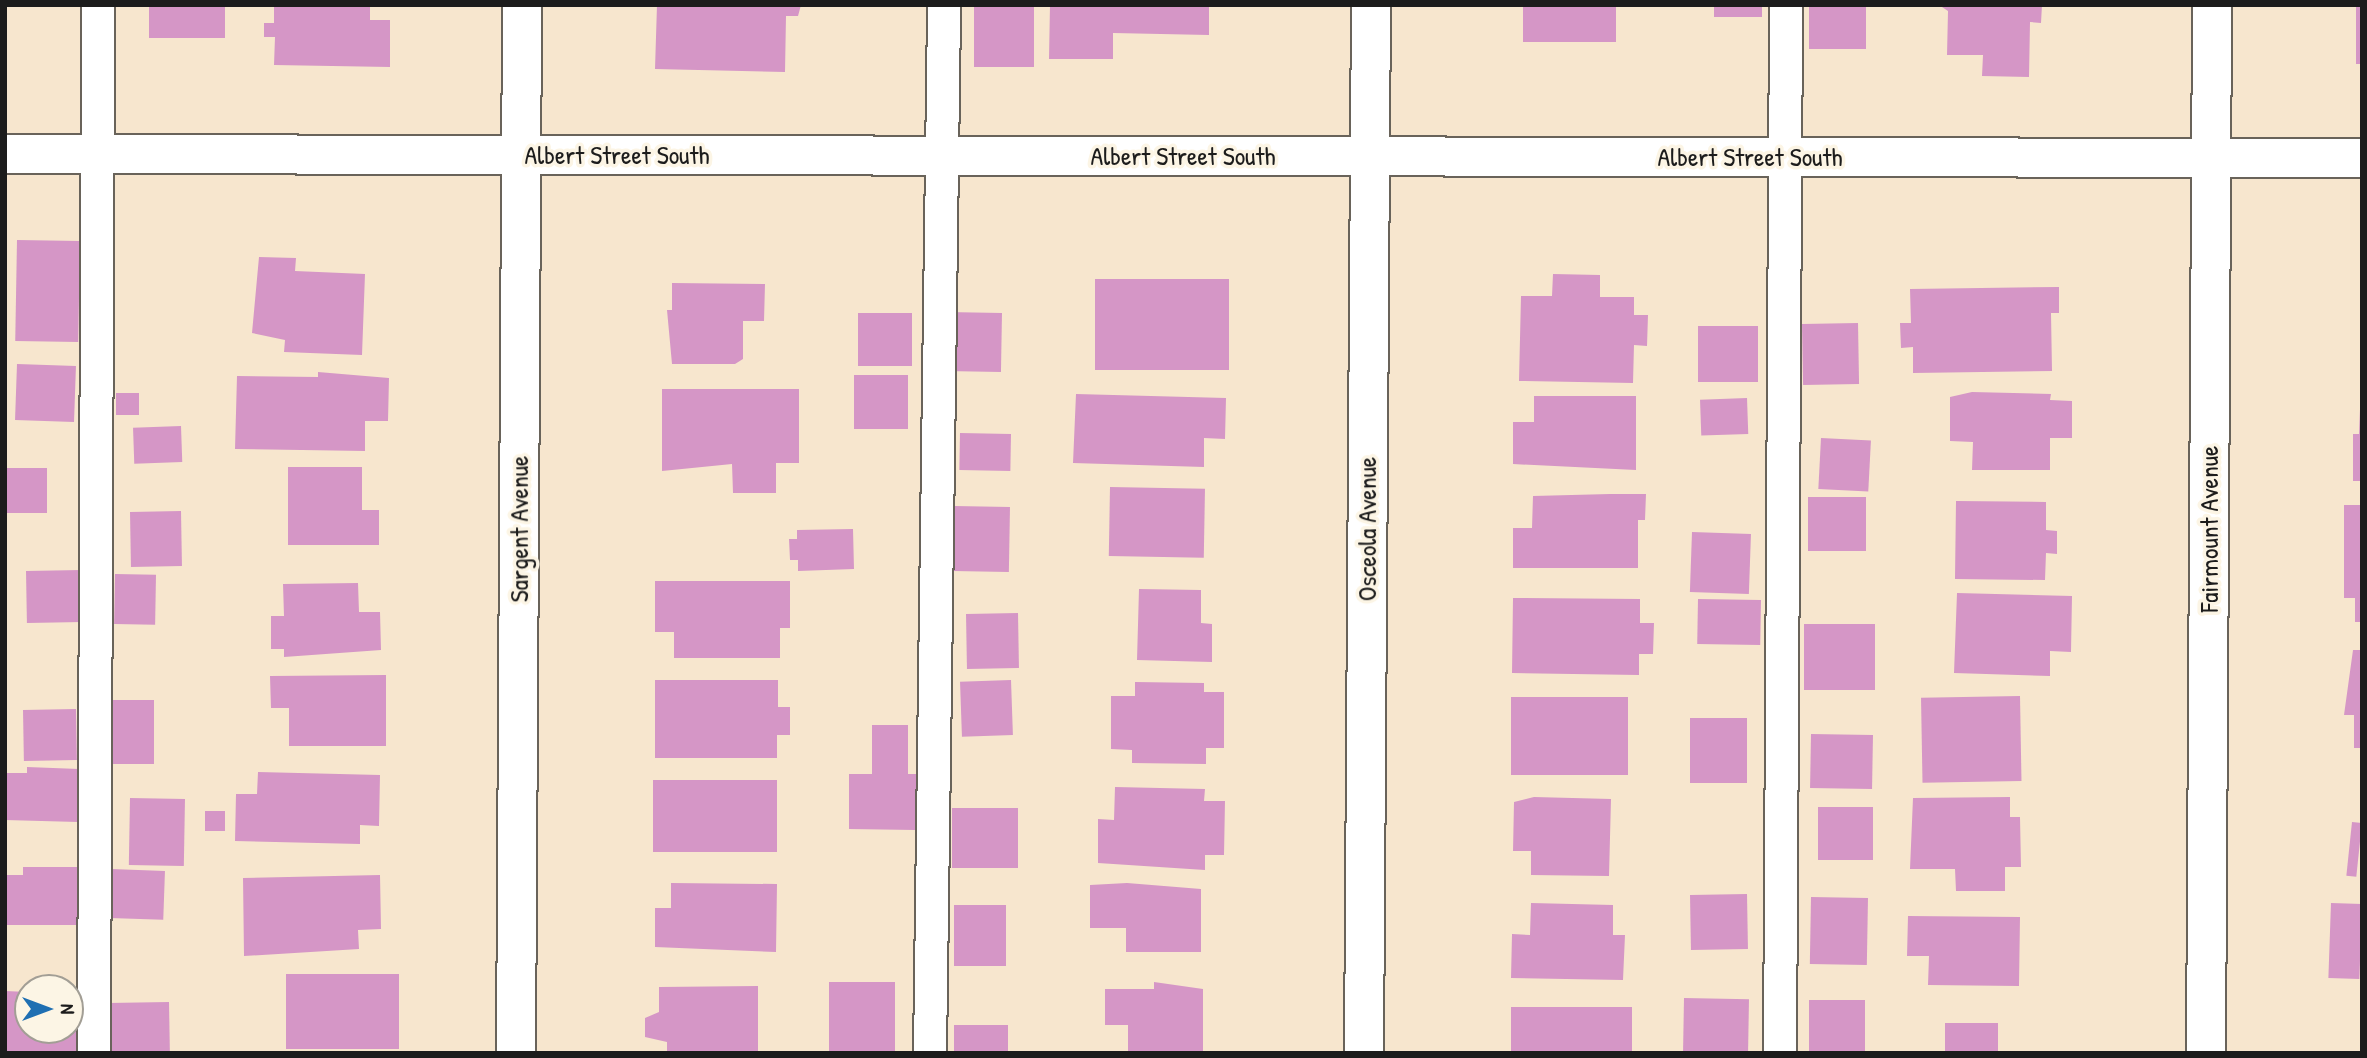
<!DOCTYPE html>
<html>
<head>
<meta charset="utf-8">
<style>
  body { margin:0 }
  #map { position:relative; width:2367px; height:1058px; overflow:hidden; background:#f7e6ce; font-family:"Patrick Hand",sans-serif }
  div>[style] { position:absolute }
  .building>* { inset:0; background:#d596c6; transform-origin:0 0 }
  .roads { filter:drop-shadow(2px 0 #69635a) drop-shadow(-2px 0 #69635a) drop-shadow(0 2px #69635a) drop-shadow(0 -2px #69635a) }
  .service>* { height:32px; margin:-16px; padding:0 16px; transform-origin:16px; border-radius:16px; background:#fff }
  .minor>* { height:38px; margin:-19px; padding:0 19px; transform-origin:19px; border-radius:19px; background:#fff }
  span { translate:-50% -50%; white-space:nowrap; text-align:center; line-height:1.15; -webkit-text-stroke:7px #fcf5e5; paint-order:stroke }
  .street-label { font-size:26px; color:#1c1c1c }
  .frame { position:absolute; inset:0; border:7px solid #1c1c1c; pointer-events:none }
  .north { position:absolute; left:14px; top:974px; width:70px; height:70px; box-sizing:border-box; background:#fcf5e5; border:2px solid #a29e95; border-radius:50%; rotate:90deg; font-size:19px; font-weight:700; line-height:28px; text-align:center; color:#1c1c1c }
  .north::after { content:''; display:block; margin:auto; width:24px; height:32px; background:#1f6fb2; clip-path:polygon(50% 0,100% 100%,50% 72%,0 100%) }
</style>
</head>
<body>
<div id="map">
  <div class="building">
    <div style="left:149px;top:5px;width:76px;height:33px"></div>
    <div style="clip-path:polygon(274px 5px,370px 5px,370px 20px,390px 20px,390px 67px,274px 65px,275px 37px,264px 37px,264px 23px,274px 23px)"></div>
    <div style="clip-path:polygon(657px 5px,801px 5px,798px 16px,786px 16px,785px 72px,655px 69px)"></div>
    <div style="left:974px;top:5px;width:60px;height:62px"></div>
    <div style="clip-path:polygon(1050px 5px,1209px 5px,1209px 35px,1113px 33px,1113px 59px,1049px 59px)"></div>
    <div style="left:1523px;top:5px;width:93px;height:37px"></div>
    <div style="left:1714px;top:5px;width:48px;height:12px"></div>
    <div style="left:1809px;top:5px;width:57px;height:44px"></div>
    <div style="clip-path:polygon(1939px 5px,2042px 5px,2041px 23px,2030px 22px,2029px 77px,1982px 76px,1983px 55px,1947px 55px,1948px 11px)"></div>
    <div style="left:2356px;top:5px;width:6px;height:59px"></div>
    <div style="left:17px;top:240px;width:63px;height:101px;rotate:1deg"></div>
    <div style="clip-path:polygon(259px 257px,296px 258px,295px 271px,365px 274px,362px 355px,284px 352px,285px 340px,252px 333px)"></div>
    <div style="clip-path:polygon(1553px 274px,1600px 275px,1600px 297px,1634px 297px,1634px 315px,1648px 315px,1647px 346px,1634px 345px,1633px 383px,1519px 381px,1521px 296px,1552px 296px)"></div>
    <div style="left:1095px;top:279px;width:134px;height:91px"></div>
    <div style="clip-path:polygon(672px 283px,765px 284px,764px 321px,743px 321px,743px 359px,735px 364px,672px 364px,667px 310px,672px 310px)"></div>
    <div style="clip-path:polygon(2059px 287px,2059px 313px,2051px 313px,2052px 371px,1913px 373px,1913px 347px,1901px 348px,1900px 323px,1911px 323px,1910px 289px)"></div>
    <div style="left:946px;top:312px;width:56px;height:59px;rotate:1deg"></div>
    <div style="left:858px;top:313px;width:54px;height:53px"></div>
    <div style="left:1858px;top:323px;width:61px;height:56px;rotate:89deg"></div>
    <div style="left:1698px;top:326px;width:60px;height:56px"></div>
    <div style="left:17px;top:364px;width:59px;height:56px;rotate:2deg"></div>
    <div style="clip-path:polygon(318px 372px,389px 378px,388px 421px,365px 421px,365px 451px,235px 449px,237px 376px,318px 377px)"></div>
    <div style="left:854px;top:375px;width:54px;height:54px"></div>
    <div style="clip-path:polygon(662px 389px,799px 389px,799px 463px,776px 463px,776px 493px,733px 493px,732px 464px,662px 471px)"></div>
    <div style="clip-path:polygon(1972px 392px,2051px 394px,2050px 400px,2072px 401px,2072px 438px,2050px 438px,2050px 470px,1972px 470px,1973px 442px,1950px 441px,1950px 397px)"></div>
    <div style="left:116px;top:393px;width:23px;height:22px"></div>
    <div style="clip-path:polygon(1076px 394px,1226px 398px,1225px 439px,1204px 438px,1204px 467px,1073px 463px)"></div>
    <div style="clip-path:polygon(1534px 396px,1636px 396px,1636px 470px,1513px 464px,1513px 422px,1534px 422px)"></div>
    <div style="left:1747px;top:398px;width:36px;height:47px;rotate:88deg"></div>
    <div style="clip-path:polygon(2359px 409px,2362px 481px,2353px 481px,2353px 434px,2359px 434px)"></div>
    <div style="left:181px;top:426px;width:36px;height:48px;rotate:88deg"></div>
    <div style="left:960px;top:433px;width:51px;height:37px;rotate:1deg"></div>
    <div style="left:1821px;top:438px;width:50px;height:51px;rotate:3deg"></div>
    <div style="clip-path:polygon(288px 467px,362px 467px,362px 510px,379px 510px,379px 545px,288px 545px)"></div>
    <div style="left:5px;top:468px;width:42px;height:45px"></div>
    <div style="left:1110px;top:487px;width:95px;height:69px;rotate:1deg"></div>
    <div style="clip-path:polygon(1610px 494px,1646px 494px,1645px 520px,1638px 520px,1638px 568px,1513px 568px,1513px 528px,1532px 528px,1533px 496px)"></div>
    <div style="left:1808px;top:497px;width:58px;height:54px"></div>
    <div style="clip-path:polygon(1956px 501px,2046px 502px,2046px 530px,2057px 531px,2057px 554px,2046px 553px,2045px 580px,1955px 579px)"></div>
    <div style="clip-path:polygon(2344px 505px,2362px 505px,2362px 622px,2355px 622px,2355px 598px,2344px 598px)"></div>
    <div style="left:954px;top:506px;width:56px;height:65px;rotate:1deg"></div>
    <div style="left:181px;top:511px;width:55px;height:51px;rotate:89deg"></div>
    <div style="clip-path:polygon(853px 529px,854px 569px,798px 571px,798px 560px,790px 560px,789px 539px,797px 539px,797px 530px)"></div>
    <div style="left:1692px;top:532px;width:59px;height:60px;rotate:2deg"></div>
    <div style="left:81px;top:570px;width:52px;height:55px;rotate:89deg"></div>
    <div style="left:115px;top:574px;width:41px;height:50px;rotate:1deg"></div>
    <div style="clip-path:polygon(655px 581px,790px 581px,790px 628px,780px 628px,780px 658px,674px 658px,674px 632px,655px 632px)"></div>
    <div style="clip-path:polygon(358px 583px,359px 612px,380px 612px,381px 650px,284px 657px,284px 649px,271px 649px,271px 616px,284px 616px,283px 584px)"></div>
    <div style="clip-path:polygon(1139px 589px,1201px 590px,1201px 623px,1212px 624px,1212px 662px,1137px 660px)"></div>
    <div style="clip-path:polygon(1957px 593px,2072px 596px,2071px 652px,2050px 651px,2050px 676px,1954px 673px)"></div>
    <div style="clip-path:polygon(1513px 598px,1640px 599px,1640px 623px,1654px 623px,1653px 654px,1639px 654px,1639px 675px,1512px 673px)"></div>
    <div style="left:1698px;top:599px;width:63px;height:45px;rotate:1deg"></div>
    <div style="left:1018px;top:613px;width:55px;height:52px;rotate:89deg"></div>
    <div style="left:1804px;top:624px;width:71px;height:66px"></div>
    <div style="clip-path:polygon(2353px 650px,2362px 650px,2362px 748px,2354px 748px,2354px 715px,2344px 715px)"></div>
    <div style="clip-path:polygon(386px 675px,386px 746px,289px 746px,289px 708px,271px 708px,270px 676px)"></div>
    <div style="clip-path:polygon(655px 680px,778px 680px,778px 707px,790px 707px,790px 735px,777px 735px,777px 758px,655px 758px)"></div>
    <div style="left:1011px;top:680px;width:55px;height:51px;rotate:88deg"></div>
    <div style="clip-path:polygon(1135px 682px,1204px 683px,1204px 692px,1224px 692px,1224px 748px,1206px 748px,1206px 764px,1132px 763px,1132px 750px,1111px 749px,1111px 696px,1135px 696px)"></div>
    <div style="left:2020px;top:696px;width:85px;height:99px;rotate:89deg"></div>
    <div style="left:1511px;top:697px;width:117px;height:78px"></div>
    <div style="left:113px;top:700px;width:41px;height:64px"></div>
    <div style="left:76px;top:709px;width:51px;height:53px;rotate:89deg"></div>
    <div style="left:1690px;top:718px;width:57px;height:65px"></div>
    <div style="clip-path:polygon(872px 725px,908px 725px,908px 774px,917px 774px,915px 830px,849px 829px,849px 774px,872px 774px)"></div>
    <div style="left:1811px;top:734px;width:62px;height:54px;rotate:1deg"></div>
    <div style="clip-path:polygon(27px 767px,79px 769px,78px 822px,5px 820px,5px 773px,27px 773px)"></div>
    <div style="clip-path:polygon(258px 772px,380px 775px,379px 826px,360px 825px,360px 844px,235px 841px,236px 794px,257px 794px)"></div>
    <div style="left:653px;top:780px;width:124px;height:72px"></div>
    <div style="clip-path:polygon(1115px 787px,1205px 789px,1204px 801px,1225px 801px,1224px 855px,1205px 855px,1205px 870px,1098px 863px,1098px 819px,1114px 820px)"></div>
    <div style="clip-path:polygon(1534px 797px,1611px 799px,1609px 876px,1531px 875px,1531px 851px,1513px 851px,1514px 802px)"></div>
    <div style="clip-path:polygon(2010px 797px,2010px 817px,2020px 817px,2021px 867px,2005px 867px,2005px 891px,1956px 891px,1955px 869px,1910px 869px,1913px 798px)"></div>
    <div style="left:130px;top:798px;width:55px;height:67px;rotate:1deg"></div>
    <div style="left:1818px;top:807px;width:55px;height:53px"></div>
    <div style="left:952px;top:808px;width:66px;height:60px"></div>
    <div style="left:205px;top:811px;width:20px;height:20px"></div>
    <div style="left:2352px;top:822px;width:10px;height:54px;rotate:6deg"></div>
    <div style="clip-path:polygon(23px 867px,78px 867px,78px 925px,5px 925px,5px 875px,23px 875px)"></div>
    <div style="left:111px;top:869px;width:54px;height:49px;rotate:2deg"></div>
    <div style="clip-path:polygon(380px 875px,381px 929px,358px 930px,359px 949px,244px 956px,243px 878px)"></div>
    <div style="clip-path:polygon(671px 883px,777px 884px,776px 952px,655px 947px,655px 908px,671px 908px)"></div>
    <div style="clip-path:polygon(1127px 883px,1201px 889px,1201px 952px,1126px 952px,1126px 928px,1090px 928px,1090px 885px)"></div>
    <div style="left:1747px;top:894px;width:55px;height:57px;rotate:89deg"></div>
    <div style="left:1811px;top:897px;width:57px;height:67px;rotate:1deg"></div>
    <div style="clip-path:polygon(1531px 903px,1613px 905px,1613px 935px,1625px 935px,1623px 980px,1511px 978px,1512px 934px,1530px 935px)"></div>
    <div style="left:2331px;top:903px;width:31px;height:75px;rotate:2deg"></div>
    <div style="left:954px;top:905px;width:52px;height:61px"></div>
    <div style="clip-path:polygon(1908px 916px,2020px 917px,2019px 986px,1928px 985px,1929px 956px,1907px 956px)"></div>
    <div style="left:286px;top:974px;width:113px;height:75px"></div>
    <div style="left:829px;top:982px;width:66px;height:71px"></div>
    <div style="clip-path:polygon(1154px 982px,1203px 989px,1203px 1052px,1128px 1053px,1128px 1025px,1105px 1025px,1105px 989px,1154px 989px)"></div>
    <div style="clip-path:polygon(758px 986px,758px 1052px,667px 1053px,667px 1042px,645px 1037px,645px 1018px,659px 1012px,659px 987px)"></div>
    <div style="clip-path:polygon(5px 991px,28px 992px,28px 1030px,70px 1030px,70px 993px,78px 993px,76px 1053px,5px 1053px)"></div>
    <div style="left:1684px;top:998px;width:65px;height:55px;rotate:1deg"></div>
    <div style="left:1809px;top:1000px;width:56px;height:53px"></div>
    <div style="left:169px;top:1002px;width:51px;height:61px;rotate:89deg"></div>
    <div style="left:1511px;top:1007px;width:121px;height:46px"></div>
    <div style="left:1945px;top:1023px;width:53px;height:30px"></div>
    <div style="left:954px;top:1025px;width:54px;height:28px"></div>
  </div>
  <div class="roads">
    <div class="service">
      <div style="left:94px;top:1053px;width:1048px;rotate:-89.78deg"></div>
      <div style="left:930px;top:1053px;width:1048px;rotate:-89.23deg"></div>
      <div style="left:1780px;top:1053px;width:1048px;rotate:-89.67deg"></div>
    </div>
    <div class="minor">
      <div style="left:5px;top:154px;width:2357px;rotate:0.1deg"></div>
      <div style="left:516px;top:1053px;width:1048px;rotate:-89.67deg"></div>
      <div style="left:1364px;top:1053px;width:1048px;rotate:-89.62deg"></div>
      <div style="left:2206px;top:1053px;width:1048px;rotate:-89.67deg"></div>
    </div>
  </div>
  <div class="street-label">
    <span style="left:617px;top:155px">Albert Street South</span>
    <span style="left:1183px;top:156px">Albert Street South</span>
    <span style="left:1750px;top:157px">Albert Street South</span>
    <span style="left:519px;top:529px;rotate:-90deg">Sargent Avenue</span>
    <span style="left:1367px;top:529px;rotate:-90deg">Osceola Avenue</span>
    <span style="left:2209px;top:529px;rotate:-90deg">Fairmount Avenue</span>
  </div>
  <div class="frame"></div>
  <div class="north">N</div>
</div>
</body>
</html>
